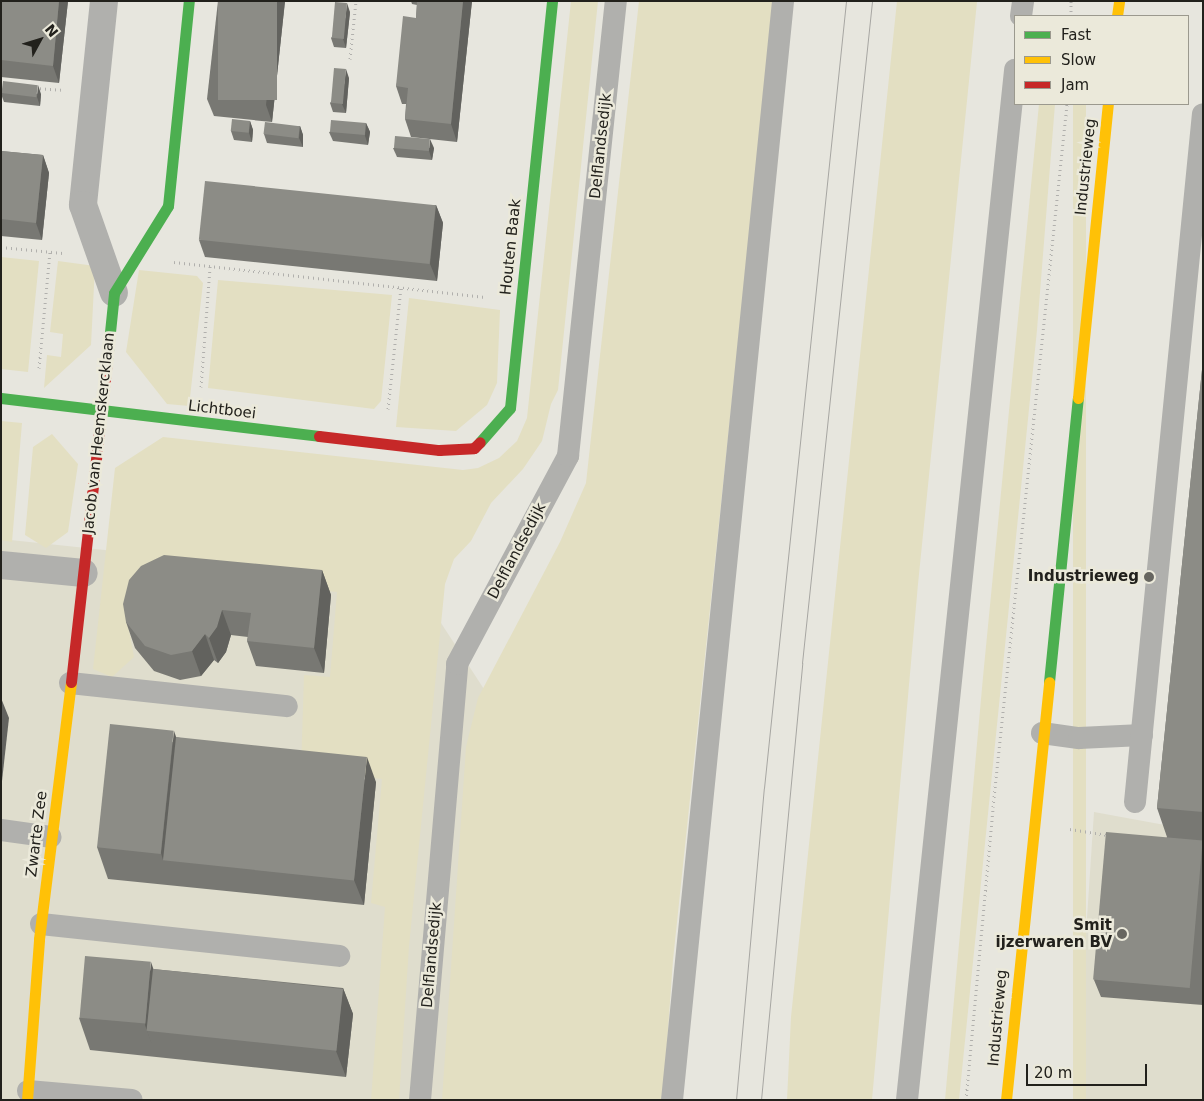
<!DOCTYPE html>
<html>
<head>
<meta charset="utf-8">
<style>
  body { margin:0 }
  #map { position:relative; width:1204px; height:1101px; overflow:hidden; background:#e7e6de; font-family:"DejaVu Sans",sans-serif }
  div>[style] { position:absolute }
  .built>* { inset:0; background:#dfddcd }
  .green>* { inset:0; background:#e3dfc2; transform-origin:0 0 }
  .path>* { height:3px; margin-top:-1.5px; transform-origin:0; background:repeating-linear-gradient(90deg,#b1b0ad 0 1px,transparent 0 5px) }
  .lane>* { height:22px; margin:-11px; padding:0 11px; transform-origin:11px; border-radius:11px; background:#b0b0ad }
  .street>* { height:28px; margin:-14px; padding:0 14px; transform-origin:14px; border-radius:14px; background:#b0b0ad }
  .fast>* { height:11px; margin:-5.5px; padding:0 5.5px; transform-origin:5.5px; border-radius:5.5px; background:#4caf50 }
  .slow>* { height:11px; margin:-5.5px; padding:0 5.5px; transform-origin:5.5px; border-radius:5.5px; background:#ffc107 }
  .jam>* { height:11px; margin:-5.5px; padding:0 5.5px; transform-origin:5.5px; border-radius:5.5px; background:#c62828 }
  .tram>* { height:1px; margin:-0.5px; padding:0 0.5px; transform-origin:0.5px; border-radius:0.5px; background:#a7a6a2 }
  .wall>* { inset:0; background:#787873 }
  .shaded-wall>* { inset:0; background:#62625e }
  .building>* { inset:0; background:#8c8c86; transform-origin:0 0 }
  .dots>* { width:14px; height:14px; translate:-50% -50%; box-sizing:border-box; border:2px solid #ebe9da; border-radius:50% }
  span { translate:-50% -50%; white-space:nowrap; text-align:center; line-height:1.15; -webkit-text-stroke:5px #ebe9da; paint-order:stroke }
  .street-label { font-size:15px; color:#22211c }
  .poi-label { font-size:15px; color:#22211c; font-weight:700 }
  .right { translate:-100% -50%; text-align:right }
  .frame { position:absolute; inset:0; border:2px solid #22211c; pointer-events:none }
  .legend { position:absolute; left:1014px; top:15px; width:175px; height:90px; box-sizing:border-box; background:#ebe9da; border:1px solid #9b998e; margin:0; padding:6px 9px; list-style:none; font-size:15px; color:#22211c }
  .legend li { display:flex; align-items:center; gap:10px; height:25px }
  .legend b { width:25px; border:1px solid #9b998e }
  .north { position:absolute; left:15px; top:15px; width:50px; height:50px; -webkit-text-stroke:4px #ebe9da; paint-order:stroke; rotate:51deg; font-size:14px; font-weight:700; line-height:20px; text-align:center; color:#22211c }
  .north::after { content:''; display:block; margin:auto; width:18px; height:22px; background:#22211c; clip-path:polygon(50% 0,100% 100%,50% 72%,0 100%) }
  .scale { position:absolute; left:1026px; top:1064px; width:121px; height:22px; box-sizing:border-box; border:2px solid #22211c; border-top:0; padding-left:6px; font-size:15px; line-height:18px; white-space:nowrap; color:#22211c; -webkit-text-stroke:4px #ebe9da; paint-order:stroke }
</style>
</head>
<body>
<div id="map">
  <div class="built">
    <div style="clip-path:polygon(1px 539px,415px 583px,506px 723px,488px 1100px,1px 1100px)"></div>
    <div style="clip-path:polygon(1094px 812px,1203px 832px,1203px 1100px,1075px 1100px)"></div>
  </div>
  <div class="green">
    <div style="clip-path:polygon(571px 1px,598px 1px,558px 390px,551px 404px,542px 441px,523px 469px,491px 503px,471px 541px,454px 559px,445px 584px,409px 946px,399px 1100px,371px 1100px,385px 907px,371px 903px,382px 779px,301px 770px,304px 675px,330px 677px,337px 592px,184px 575px,128px 625px,134px 657px,112px 677px,93px 669px,115px 468px,163px 437px,463px 470px,478px 468px,499px 458px,517px 441px,527px 418px)"></div>
    <div style="clip-path:polygon(639px 1px,774px 1px,673px 960px,663px 1100px,442px 1100px,466px 747px,478px 698px,560px 542px,586px 483px)"></div>
    <div style="clip-path:polygon(897px 1px,977px 2px,918px 584px,872px 1100px,787px 1100px,791px 1017px)"></div>
    <div style="clip-path:polygon(1039px 104px,1055px 104px,1037px 330px,959px 1100px,945px 1100px,983px 677px)"></div>
    <div style="left:1073px;top:104px;width:13px;height:1001px"></div>
    <div style="clip-path:polygon(1px 257px,39px 261px,28px 372px,1px 369px)"></div>
    <div style="clip-path:polygon(58px 261px,95px 266px,91px 345px,44px 388px,47px 355px,61px 357px,63px 334px,50px 332px)"></div>
    <div style="clip-path:polygon(139px 270px,197px 276px,203px 283px,189px 406px,167px 404px,126px 352px)"></div>
    <div style="clip-path:polygon(218px 280px,392px 295px,381px 401px,374px 409px,208px 388px)"></div>
    <div style="clip-path:polygon(409px 298px,500px 310px,497px 383px,487px 405px,456px 431px,396px 427px)"></div>
    <div style="clip-path:polygon(1px 421px,22px 423px,12px 542px,1px 540px)"></div>
    <div style="clip-path:polygon(52px 434px,78px 464px,68px 532px,46px 548px,25px 535px,33px 447px)"></div>
  </div>
  <div class="path">
    <div style="left:1071px;top:1px;width:15px;rotate:90deg"></div>
    <div style="left:350px;top:59px;width:58px;rotate:-84.1deg"></div>
    <div style="left:35px;top:88px;width:26px;rotate:4deg"></div>
    <div style="left:1px;top:247px;width:62px;rotate:5.5deg"></div>
    <div style="left:174px;top:262px;width:313px;rotate:6.4deg"></div>
    <div style="left:39px;top:368px;width:117px;rotate:-84.6deg"></div>
    <div style="left:201px;top:387px;width:121px;rotate:-85.7deg"></div>
    <div style="left:388px;top:409px;width:122px;rotate:-83.9deg"></div>
    <div style="left:1070px;top:829px;width:38px;rotate:9deg"></div>
    <div style="left:966px;top:1100px;width:294px;rotate:-84.7deg"></div>
    <div style="left:993px;top:807px;width:707px;rotate:-83.99deg"></div>
  </div>
  <div class="lane">
    <div style="left:1021px;top:16px;width:15px;rotate:-82deg"></div>
    <div style="left:70px;top:683px;width:218px;rotate:6.1deg"></div>
    <div style="left:1042px;top:733px;width:37px;rotate:8deg"></div>
    <div style="left:1079px;top:738px;width:63px;rotate:-2.7deg"></div>
    <div style="left:1135px;top:802px;width:691px;rotate:-84.36deg"></div>
    <div style="left:1px;top:830px;width:50px;rotate:8deg"></div>
    <div style="left:41px;top:924px;width:300px;rotate:6.1deg"></div>
    <div style="left:28px;top:1091px;width:104px;rotate:4.9deg"></div>
    <div style="left:420px;top:1100px;width:438px;rotate:-85.1deg"></div>
    <div style="left:457px;top:664px;width:236px;rotate:-61.9deg"></div>
    <div style="left:568px;top:456px;width:458px;rotate:-84deg"></div>
    <div style="left:672px;top:1100px;width:1105px;rotate:-84.23deg"></div>
    <div style="left:907px;top:1100px;width:1036px;rotate:-84.01deg"></div>
  </div>
  <div class="street">
    <div style="left:104px;top:1px;width:205px;rotate:95.9deg"></div>
    <div style="left:83px;top:205px;width:93px;rotate:70.6deg"></div>
    <div style="left:1px;top:565px;width:83px;rotate:5.5deg"></div>
  </div>
  <div class="fast">
    <div style="left:107px;top:361px;width:68px;rotate:-84.1deg"></div>
    <div style="left:114px;top:293px;width:102px;rotate:-58.2deg"></div>
    <div style="left:168px;top:206px;width:206px;rotate:-84.2deg"></div>
    <div style="left:1px;top:398px;width:320px;rotate:6.8deg"></div>
    <div style="left:480px;top:442px;width:45px;rotate:-48.6deg"></div>
    <div style="left:510px;top:408px;width:409px;rotate:-84.1deg"></div>
    <div style="left:1049px;top:682px;width:285px;rotate:-84.2deg"></div>
  </div>
  <div class="slow">
    <div style="left:1117px;top:16px;width:15px;rotate:-82deg"></div>
    <div style="left:1078px;top:398px;width:296px;rotate:-84.2deg"></div>
    <div style="left:27px;top:1100px;width:161px;rotate:-85.7deg"></div>
    <div style="left:39px;top:939px;width:259px;rotate:-82.9deg"></div>
    <div style="left:1006px;top:1100px;width:420px;rotate:-84.1deg"></div>
  </div>
  <div class="jam">
    <div style="left:319px;top:436px;width:121px;rotate:6.7deg"></div>
    <div style="left:439px;top:450px;width:35px;rotate:-3deg"></div>
    <div style="left:474px;top:448px;width:8px;rotate:-45deg"></div>
    <div style="left:71px;top:682px;width:323px;rotate:-83.6deg"></div>
  </div>
  <div class="tram">
    <div style="left:736px;top:1100px;width:313px;rotate:-84.9deg"></div>
    <div style="left:764px;top:788px;width:791px;rotate:-84.05deg"></div>
    <div style="left:761px;top:1100px;width:439px;rotate:-84.6deg"></div>
    <div style="left:802px;top:663px;width:666px;rotate:-83.96deg"></div>
  </div>
  <div class="wall">
    <div style="clip-path:polygon(1px 1px,68px 1px,59px 83px,1px 77px)"></div>
    <div style="clip-path:polygon(218px 1px,285px 1px,272px 122px,214px 116px,207px 99px)"></div>
    <div style="clip-path:polygon(411px 1px,472px 1px,457px 142px,411px 137px,405px 119px,406px 104px,402px 104px,396px 86px,416px 18px,417px 5px,412px 4px)"></div>
    <div style="clip-path:polygon(350px 12px,346px 48px,334px 47px,331px 38px)"></div>
    <div style="clip-path:polygon(349px 78px,346px 113px,333px 112px,330px 103px)"></div>
    <div style="clip-path:polygon(1px 91px,41px 94px,40px 106px,4px 102px,1px 94px)"></div>
    <div style="clip-path:polygon(250px 121px,253px 130px,252px 142px,234px 140px,231px 131px)"></div>
    <div style="clip-path:polygon(366px 123px,370px 132px,368px 145px,333px 141px,329px 132px)"></div>
    <div style="clip-path:polygon(300px 126px,303px 135px,303px 147px,267px 143px,264px 134px)"></div>
    <div style="clip-path:polygon(393px 148px,434px 148px,432px 160px,397px 157px)"></div>
    <div style="clip-path:polygon(1px 151px,43px 155px,49px 173px,42px 240px,1px 236px)"></div>
    <div style="clip-path:polygon(436px 205px,443px 223px,437px 281px,205px 257px,199px 240px)"></div>
    <div style="clip-path:polygon(1203px 360px,1203px 1005px,1101px 997px,1094px 980px,1167px 837px,1157px 808px)"></div>
    <div style="clip-path:polygon(322px 570px,331px 595px,324px 673px,256px 666px,247px 641px,248px 637px,231px 635px,226px 652px,218px 663px,214px 660px,201px 676px,180px 680px,154px 671px,135px 648px,126px 622px)"></div>
    <div style="clip-path:polygon(176px 737px,376px 782px,364px 905px,108px 879px,97px 847px)"></div>
    <div style="clip-path:polygon(153px 969px,343px 988px,353px 1014px,346px 1077px,90px 1050px,79px 1018px)"></div>
  </div>
  <div class="shaded-wall">
    <div style="clip-path:polygon(59px 1px,68px 1px,59px 83px,53px 66px)"></div>
    <div style="clip-path:polygon(277px 1px,285px 1px,272px 122px,266px 105px)"></div>
    <div style="clip-path:polygon(463px 1px,472px 1px,457px 142px,451px 124px)"></div>
    <div style="clip-path:polygon(347px 3px,350px 12px,346px 48px,343px 39px)"></div>
    <div style="clip-path:polygon(346px 69px,349px 78px,346px 113px,342px 104px)"></div>
    <div style="clip-path:polygon(38px 85px,41px 94px,40px 106px,37px 97px)"></div>
    <div style="clip-path:polygon(250px 121px,253px 130px,252px 142px,249px 133px)"></div>
    <div style="clip-path:polygon(366px 123px,370px 132px,368px 145px,365px 136px)"></div>
    <div style="clip-path:polygon(300px 126px,303px 135px,303px 147px,299px 138px)"></div>
    <div style="clip-path:polygon(430px 139px,434px 148px,432px 160px,429px 151px)"></div>
    <div style="clip-path:polygon(43px 155px,49px 173px,42px 240px,36px 223px)"></div>
    <div style="clip-path:polygon(436px 205px,443px 223px,437px 281px,430px 264px)"></div>
    <div style="clip-path:polygon(322px 570px,331px 595px,324px 673px,314px 648px)"></div>
    <div style="clip-path:polygon(222px 610px,231px 635px,226px 652px,218px 663px,209px 638px)"></div>
    <div style="clip-path:polygon(205px 634px,214px 660px,201px 676px,192px 651px)"></div>
    <div style="clip-path:polygon(1px 698px,9px 718px,1px 790px)"></div>
    <div style="clip-path:polygon(174px 731px,185px 762px,163px 860px,161px 853px)"></div>
    <div style="clip-path:polygon(367px 757px,376px 782px,364px 905px,354px 880px)"></div>
    <div style="clip-path:polygon(151px 962px,162px 994px,147px 1031px,156px 1057px,145px 1025px)"></div>
    <div style="clip-path:polygon(343px 988px,353px 1014px,346px 1077px,336px 1051px)"></div>
  </div>
  <div class="building">
    <div style="clip-path:polygon(1px 1px,59px 1px,53px 66px,1px 60px)"></div>
    <div style="left:218px;top:1px;width:59px;height:99px"></div>
    <div style="clip-path:polygon(417px 1px,463px 1px,451px 124px,405px 119px,408px 88px,396px 86px,403px 16px,416px 18px)"></div>
    <div style="left:335px;top:2px;width:12px;height:36px;rotate:5deg"></div>
    <div style="left:334px;top:68px;width:12px;height:35px;rotate:5deg"></div>
    <div style="left:3px;top:81px;width:35px;height:12px;rotate:7deg"></div>
    <div style="left:232px;top:119px;width:18px;height:12px;rotate:6deg"></div>
    <div style="left:331px;top:120px;width:35px;height:12px;rotate:5deg"></div>
    <div style="left:265px;top:122px;width:35px;height:12px;rotate:7deg"></div>
    <div style="left:395px;top:136px;width:35px;height:12px;rotate:5deg"></div>
    <div style="clip-path:polygon(1px 151px,43px 155px,36px 223px,1px 219px)"></div>
    <div style="left:205px;top:181px;width:232px;height:59px;rotate:6deg"></div>
    <div style="clip-path:polygon(1203px 360px,1203px 812px,1157px 808px)"></div>
    <div style="clip-path:polygon(164px 555px,322px 570px,314px 648px,247px 641px,251px 613px,222px 610px,217px 627px,209px 638px,205px 634px,192px 651px,171px 655px,145px 646px,126px 622px,123px 604px,129px 580px,141px 566px)"></div>
    <div style="left:110px;top:724px;width:64px;height:124px;rotate:6deg"></div>
    <div style="left:176px;top:737px;width:192px;height:124px;rotate:6deg"></div>
    <div style="left:1106px;top:832px;width:97px;height:148px;rotate:5deg"></div>
    <div style="left:85px;top:956px;width:66px;height:62px;rotate:5deg"></div>
    <div style="left:153px;top:969px;width:191px;height:62px;rotate:6deg"></div>
  </div>
  <div class="dots">
    <div style="left:1149px;top:577px;background:#676660"></div>
    <div style="left:1122px;top:934px;background:#676660"></div>
  </div>
  <div class="street-label">
    <span style="left:601px;top:146px;rotate:-84deg">Delflandsedijk</span>
    <span style="left:1086px;top:167px;rotate:-84deg">Industrieweg</span>
    <span style="left:511px;top:247px;rotate:-84deg">Houten Baak</span>
    <span style="left:222px;top:410px;rotate:7deg">Lichtboei</span>
    <span style="left:99px;top:433px;rotate:-84deg">Jacob van Heemskercklaan</span>
    <span style="left:517px;top:551px;rotate:-62deg">Delflandsedijk</span>
    <span style="left:37px;top:834px;rotate:-83deg">Zwarte Zee</span>
    <span style="left:432px;top:955px;rotate:-85deg">Delflandsedijk</span>
    <span style="left:998px;top:1018px;rotate:-85deg">Industrieweg</span>
  </div>
  <div class="poi-label">
    <span class="right" style="left:1139px;top:577px">Industrieweg</span>
    <span class="right" style="left:1112px;top:934px">Smit<br>ijzerwaren BV</span>
  </div>
  <div class="frame"></div>
  <ul class="legend">
  <li><b style="height:6px;background:#4caf50"></b>Fast</li>
  <li><b style="height:6px;background:#ffc107"></b>Slow</li>
  <li><b style="height:6px;background:#c62828"></b>Jam</li>
  </ul>
  <div class="north">N</div>
  <div class="scale">20 m</div>
</div>
</body>
</html>
